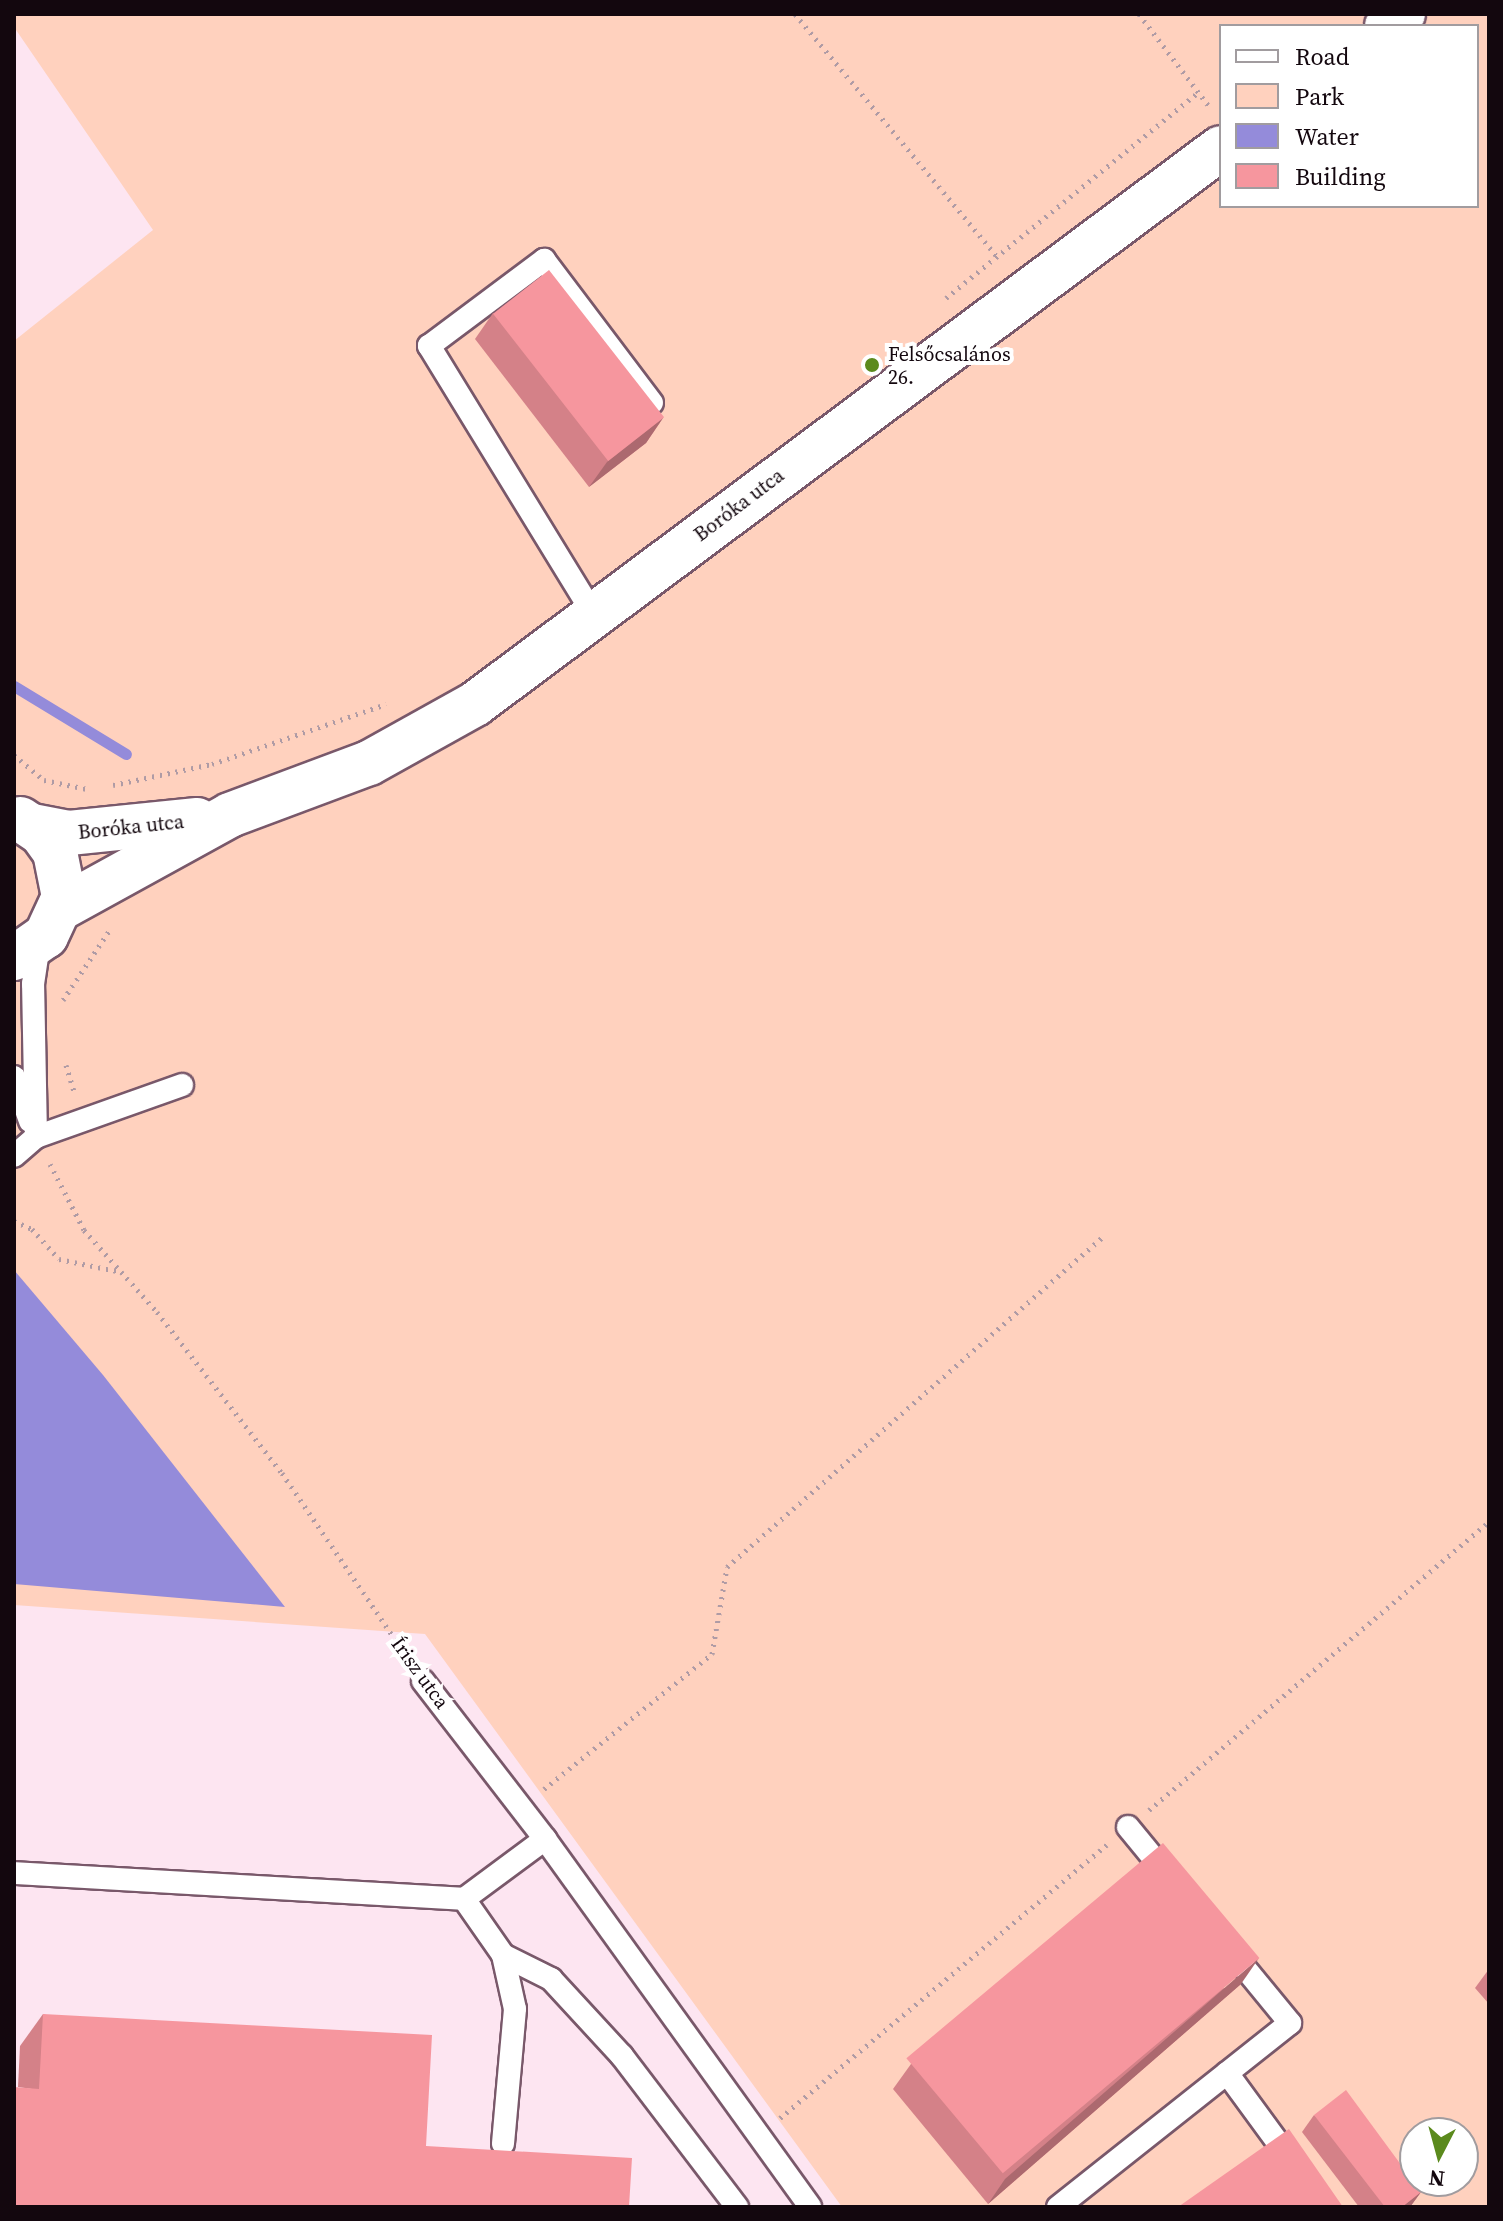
<!DOCTYPE html>
<html>
<head>
<meta charset="utf-8">
<style>
  body { margin:0 }
  #map { position:relative; width:1503px; height:2221px; overflow:hidden; background:#fde5f1; font-family:"Source Serif 4",serif }
  div>[style] { position:absolute }
  .green>* { inset:0; background:#ffd1be }
  .water>* { inset:0; background:#948bda }
  .stream>* { height:11px; margin:-5.5px; padding:0 5.5px; transform-origin:5.5px; border-radius:5.5px; background:#948bda }
  .path>* { height:5px; margin-top:-2.5px; transform-origin:0; background:repeating-linear-gradient(90deg,#af9ba5 0 2px,transparent 0 8px) }
  .roads { filter:drop-shadow(2px 0 #79586a) drop-shadow(-2px 0 #79586a) drop-shadow(0 2px #79586a) drop-shadow(0 -2px #79586a) }
  .lane>* { height:22px; margin:-11px; padding:0 11px; transform-origin:11px; border-radius:11px; background:#fff }
  .secondary>* { height:44px; margin:-22px; padding:0 22px; transform-origin:22px; border-radius:22px; background:#fff }
  .wall>* { inset:0; background:#d48188 }
  .shaded-wall>* { inset:0; background:#ac696f }
  .building>* { inset:0; background:#f6969e; transform-origin:0 0 }
  .dots>* { width:22px; height:22px; translate:-50% -50%; box-sizing:border-box; border:4px solid #fff; border-radius:50% }
  span { translate:-50% -50%; white-space:nowrap; text-align:center; line-height:1.15; -webkit-text-stroke:8px #fff; paint-order:stroke }
  .poi-label { font-size:20px; color:#13070e }
  .left { translate:0 -50%; text-align:left }
  .street-label { font-size:20px; color:#13070e }
  .frame { position:absolute; inset:0; border:16px solid #13070e; pointer-events:none }
  .legend { position:absolute; left:1219px; top:24px; width:260px; height:184px; box-sizing:border-box; background:#fff; border:2px solid #a19c9f; margin:0; padding:10px 14px; list-style:none; font-size:24px; color:#13070e }
  .legend li { display:flex; align-items:center; gap:16px; height:40px }
  .legend b { width:40px; border:2px solid #a19c9f }
  .north { position:absolute; left:1399px; top:2117px; width:80px; height:80px; box-sizing:border-box; background:#fff; border:2px solid #a19c9f; border-radius:50%; rotate:186deg; font-size:22px; font-weight:700; line-height:32px; text-align:center; color:#13070e }
  .north::after { content:''; display:block; margin:auto; width:28px; height:36px; background:#5b8a1d; clip-path:polygon(50% 0,100% 100%,50% 72%,0 100%) }
</style>
</head>
<body>
<div id="map">
  <div class="green">
    <div style="clip-path:polygon(evenodd,14px 14px,1489px 14px,1489px 2207px,842px 2207px,425px 1634px,14px 1605px,14px 341px,153px 230px,14px 27px,14px 14px,1221px 26px,1477px 26px,1477px 206px,1221px 206px,1221px 26px,14px 14px,1415px 2133px,1463px 2133px,1463px 2181px,1415px 2181px,1415px 2133px)"></div>
  </div>
  <div class="water">
    <div style="clip-path:polygon(14px 1270px,103px 1375px,285px 1607px,14px 1584px)"></div>
  </div>
  <div class="stream">
    <div style="left:14px;top:686px;width:131px;rotate:31.3deg"></div>
  </div>
  <div class="path">
    <div style="left:795px;top:14px;width:319px;rotate:50.2deg"></div>
    <div style="left:1139px;top:14px;width:119px;rotate:52.8deg"></div>
    <div style="left:946px;top:298px;width:326px;rotate:-39.2deg"></div>
    <div style="left:14px;top:755px;width:39px;rotate:40deg"></div>
    <div style="left:44px;top:780px;width:44px;rotate:11.8deg"></div>
    <div style="left:113px;top:785px;width:101px;rotate:-12deg"></div>
    <div style="left:212px;top:764px;width:184px;rotate:-19deg"></div>
    <div style="left:63px;top:1000px;width:87px;rotate:-56.3deg"></div>
    <div style="left:66px;top:1065px;width:30px;rotate:73deg"></div>
    <div style="left:50px;top:1164px;width:74px;rotate:62.7deg"></div>
    <div style="left:84px;top:1230px;width:110px;rotate:48.3deg"></div>
    <div style="left:157px;top:1312px;width:204px;rotate:52.2deg"></div>
    <div style="left:282px;top:1473px;width:222px;rotate:55.8deg"></div>
    <div style="left:14px;top:1221px;width:20px;rotate:24deg"></div>
    <div style="left:32px;top:1229px;width:40px;rotate:48deg"></div>
    <div style="left:59px;top:1259px;width:63px;rotate:11.8deg"></div>
    <div style="left:544px;top:1789px;width:216px;rotate:-38.8deg"></div>
    <div style="left:712px;top:1654px;width:88px;rotate:-80.2deg"></div>
    <div style="left:727px;top:1567px;width:500px;rotate:-41.3deg"></div>
    <div style="left:1149px;top:1810px;width:446px;rotate:-40.3deg"></div>
    <div style="left:780px;top:2118px;width:426px;rotate:-39.9deg"></div>
  </div>
  <div class="roads">
    <div class="lane">
      <div style="left:594px;top:615px;width:316px;rotate:-121.5deg"></div>
      <div style="left:429px;top:346px;width:144px;rotate:-36.8deg"></div>
      <div style="left:544px;top:260px;width:179px;rotate:52.9deg"></div>
      <div style="left:14px;top:1077px;width:47px;rotate:70deg"></div>
      <div style="left:36px;top:1137px;width:153px;rotate:-91.1deg"></div>
      <div style="left:33px;top:984px;width:40px;rotate:-81.5deg"></div>
      <div style="left:14px;top:1156px;width:29px;rotate:-41deg"></div>
      <div style="left:36px;top:1137px;width:155px;rotate:-19.6deg"></div>
      <div style="left:423px;top:1681px;width:200px;rotate:52.3deg"></div>
      <div style="left:545px;top:1839px;width:453px;rotate:54.2deg"></div>
      <div style="left:1128px;top:1827px;width:65px;rotate:50.6deg"></div>
      <div style="left:14px;top:1873px;width:451px;rotate:3.3deg"></div>
      <div style="left:464px;top:1899px;width:101px;rotate:-36.5deg"></div>
      <div style="left:464px;top:1899px;width:68px;rotate:55.1deg"></div>
      <div style="left:503px;top:1955px;width:54px;rotate:26.6deg"></div>
      <div style="left:551px;top:1979px;width:105px;rotate:47.3deg"></div>
      <div style="left:622px;top:2056px;width:190px;rotate:52.7deg"></div>
      <div style="left:503px;top:1955px;width:55px;rotate:77.5deg"></div>
      <div style="left:515px;top:2009px;width:135px;rotate:95.1deg"></div>
      <div style="left:1227px;top:2073px;width:166px;rotate:53.8deg"></div>
      <div style="left:1058px;top:2207px;width:296px;rotate:-38.4deg"></div>
      <div style="left:1290px;top:2023px;width:94px;rotate:-129.4deg"></div>
    </div>
    <div class="secondary">
      <div style="left:1387px;top:26px;width:20px;rotate:-37deg"></div>
      <div style="left:33px;top:826px;width:37px;rotate:11deg"></div>
      <div style="left:69px;top:833px;width:129px;rotate:-5.8deg"></div>
      <div style="left:61px;top:908px;width:193px;rotate:-28.8deg"></div>
      <div style="left:230px;top:815px;width:148px;rotate:-20.5deg"></div>
      <div style="left:369px;top:763px;width:121px;rotate:-29.1deg"></div>
      <div style="left:475px;top:704px;width:930px;rotate:-36.7deg"></div>
      <div style="left:14px;top:958px;width:39px;rotate:-35deg"></div>
      <div style="left:46px;top:936px;width:43px;rotate:-65.2deg"></div>
      <div style="left:64px;top:897px;width:46px;rotate:-101.3deg"></div>
      <div style="left:55px;top:852px;width:24px;rotate:-126deg"></div>
      <div style="left:41px;top:833px;width:25px;rotate:-146deg"></div>
    </div>
  </div>
  <div class="wall">
    <div style="clip-path:polygon(493px 313px,663px 418px,646px 443px,589px 487px,475px 339px)"></div>
    <div style="clip-path:polygon(1489px 1969px,1489px 2004px,1475px 1988px)"></div>
    <div style="clip-path:polygon(1241px 1984px,988px 2204px,893px 2089px,911px 2064px)"></div>
    <div style="clip-path:polygon(43px 2014px,426px 2146px,18px 2087px,20px 2046px)"></div>
    <div style="clip-path:polygon(1314px 2115px,1421px 2192px,1410px 2207px,1359px 2207px,1302px 2132px)"></div>
  </div>
  <div class="shaded-wall">
    <div style="clip-path:polygon(663px 418px,646px 443px,589px 487px,607px 462px)"></div>
    <div style="clip-path:polygon(1259px 1958px,1241px 1984px,988px 2204px,1005px 2179px)"></div>
    <div style="clip-path:polygon(1421px 2192px,1410px 2207px,1402px 2207px)"></div>
  </div>
  <div class="building">
    <div style="left:549px;top:270px;width:187px;height:71px;rotate:52deg"></div>
    <div style="left:1163px;top:1843px;width:150px;height:335px;rotate:50deg"></div>
    <div style="clip-path:polygon(43px 2014px,432px 2035px,426px 2146px,632px 2158px,629px 2207px,14px 2207px,14px 2087px,39px 2089px)"></div>
    <div style="clip-path:polygon(1346px 2090px,1421px 2192px,1402px 2207px,1385px 2207px,1314px 2115px)"></div>
    <div style="clip-path:polygon(1289px 2129px,1343px 2207px,1178px 2207px)"></div>
  </div>
  <div class="dots">
    <div style="left:872px;top:365px;background:#5b8a1d"></div>
  </div>
  <div class="poi-label">
    <span class="left" style="left:888px;top:366px">Felsőcsalános<br>26.</span>
  </div>
  <div class="street-label">
    <span style="left:739px;top:505px;rotate:-37deg">Boróka utca</span>
    <span style="left:131px;top:827px;rotate:-6deg">Boróka utca</span>
    <span style="left:420px;top:1673px;rotate:54deg">Írisz utca</span>
  </div>
  <div class="frame"></div>
  <ul class="legend">
  <li><b style="height:10px;background:#fff"></b>Road</li>
  <li><b style="height:22px;background:#ffd1be"></b>Park</li>
  <li><b style="height:22px;background:#948bda"></b>Water</li>
  <li><b style="height:22px;background:#f6969e"></b>Building</li>
  </ul>
  <div class="north">N</div>
</div>
</body>
</html>
